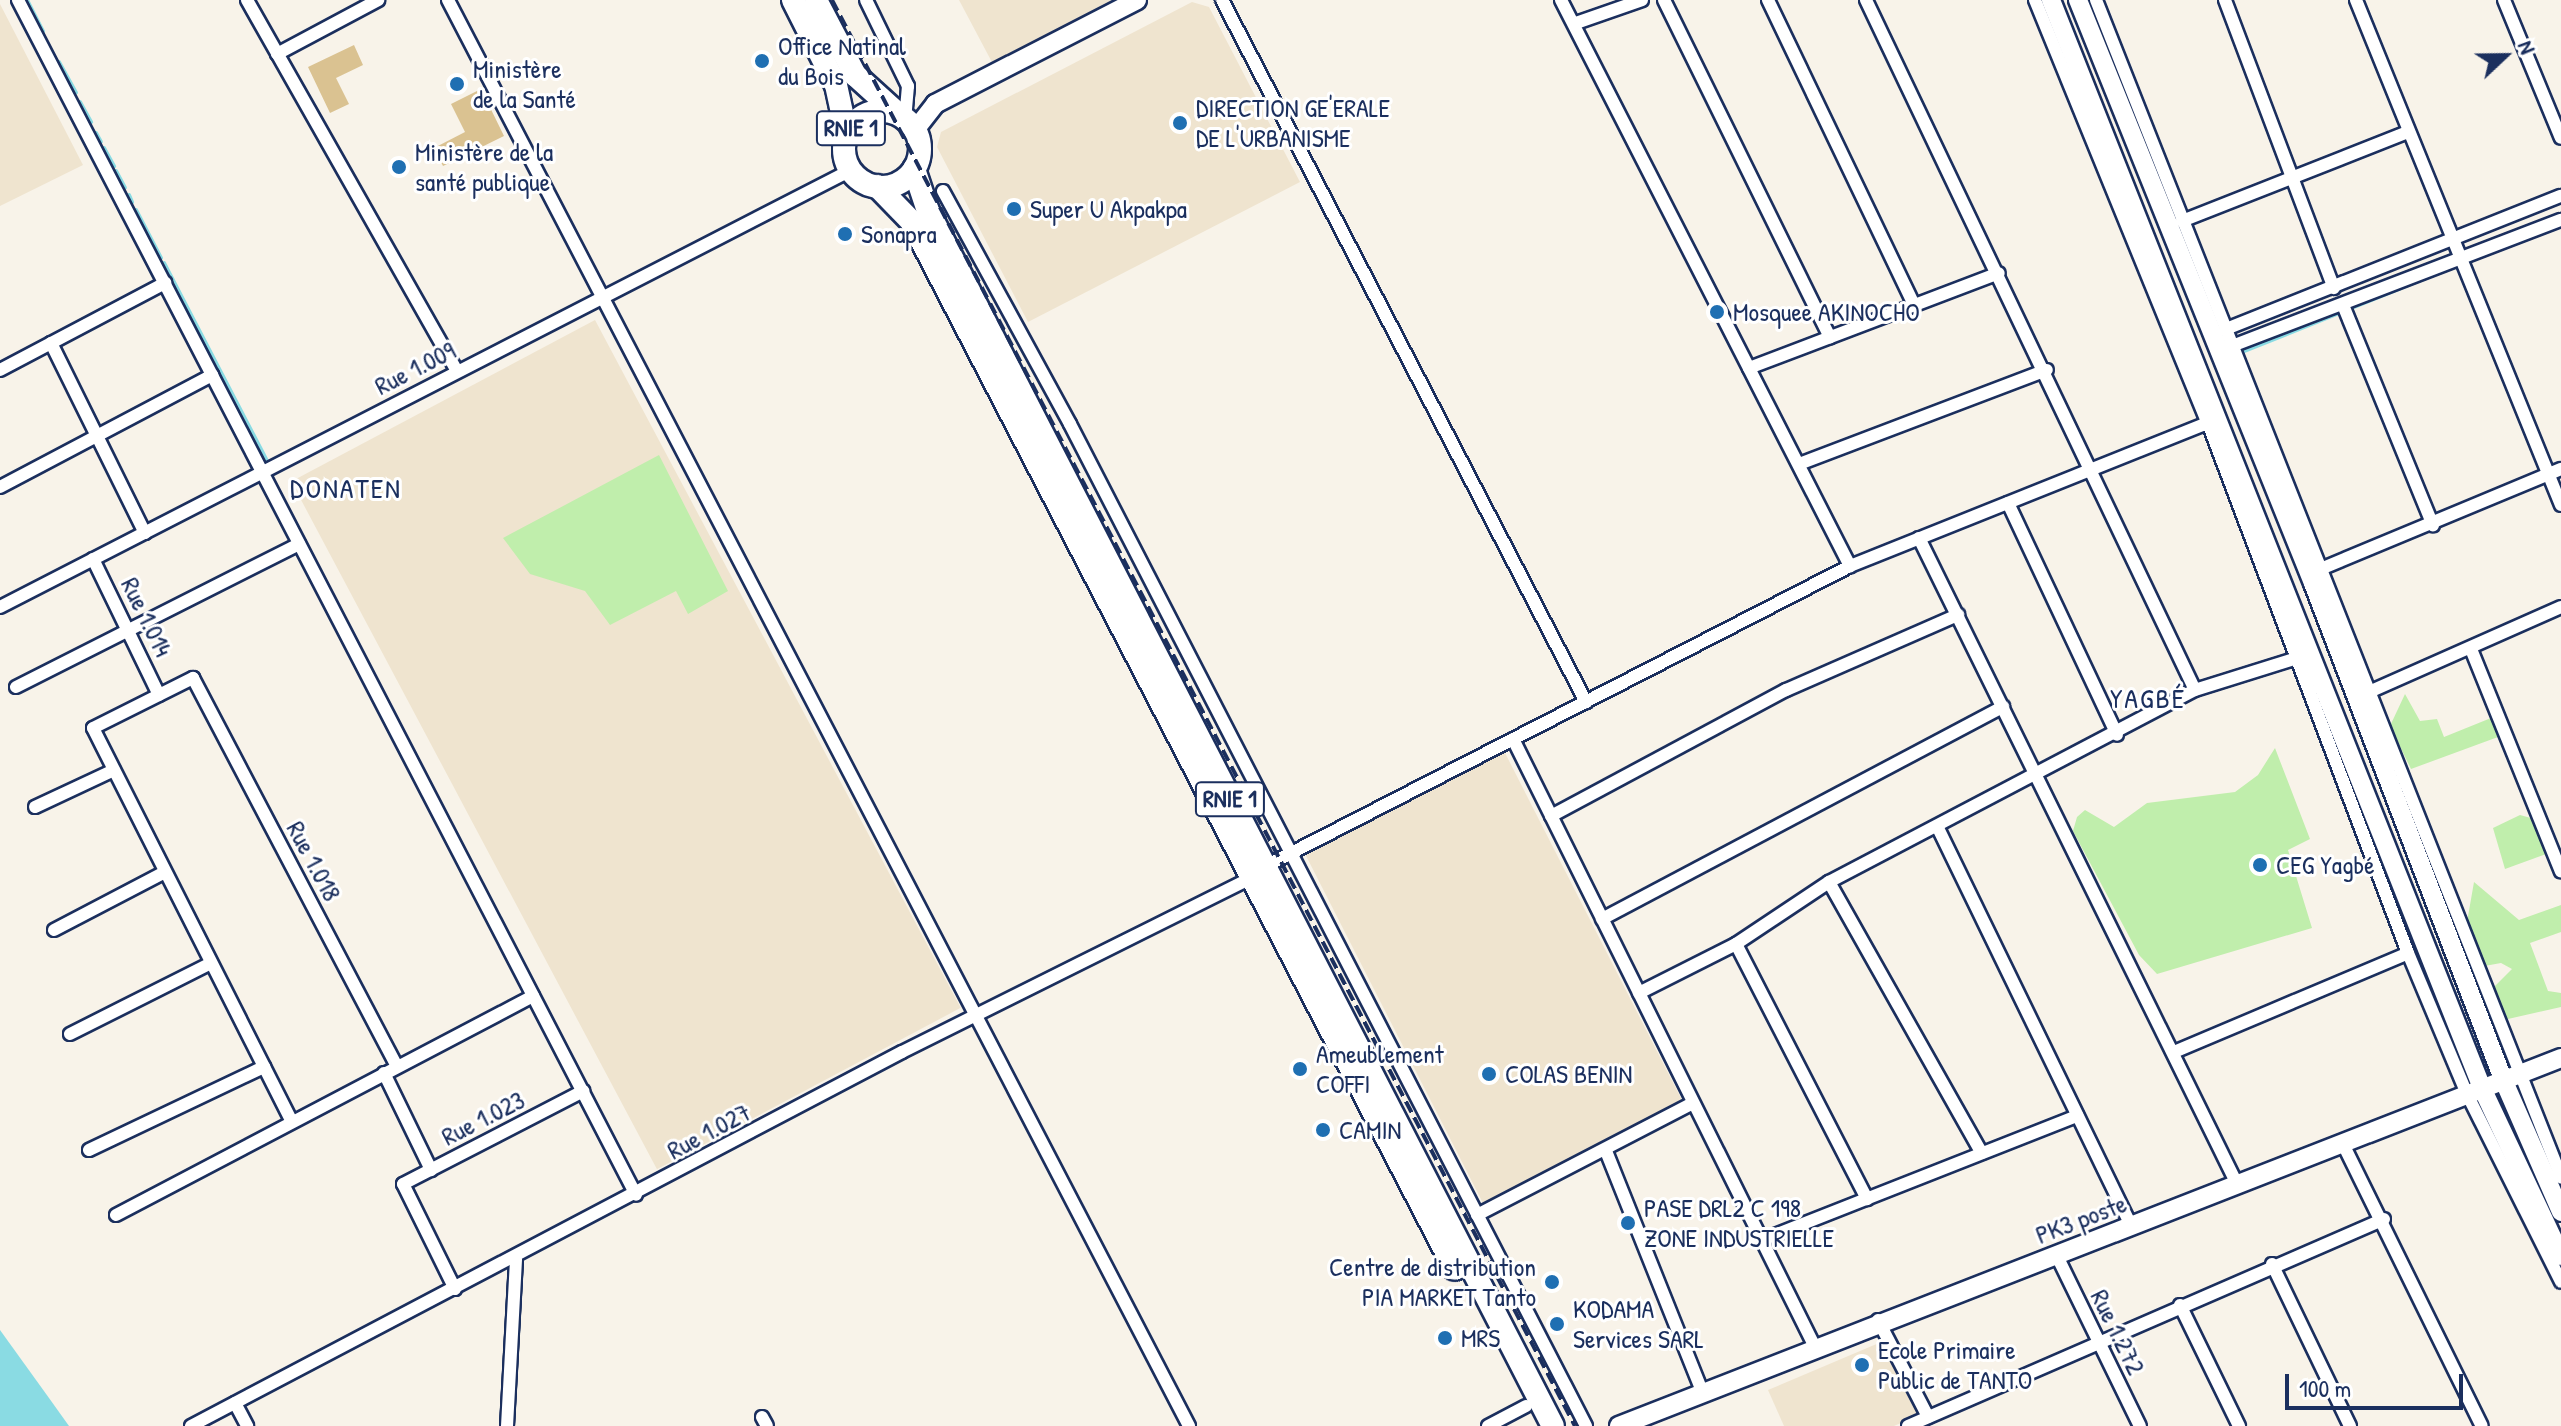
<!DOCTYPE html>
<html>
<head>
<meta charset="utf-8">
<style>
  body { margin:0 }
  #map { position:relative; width:2561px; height:1426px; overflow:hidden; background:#f8f3e9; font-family:"Patrick Hand",sans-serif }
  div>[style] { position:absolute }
  .built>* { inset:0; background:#efe4cf; transform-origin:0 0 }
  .green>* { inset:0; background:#c0eeac }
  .water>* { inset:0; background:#8adbe3 }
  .stream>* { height:4px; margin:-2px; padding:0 2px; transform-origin:2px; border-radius:2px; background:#8adbe3 }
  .building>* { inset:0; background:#dac291 }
  .roads { filter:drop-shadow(2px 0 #1b2f5e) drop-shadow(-2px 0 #1b2f5e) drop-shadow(0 2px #1b2f5e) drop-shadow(0 -2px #1b2f5e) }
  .street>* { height:12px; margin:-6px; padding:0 6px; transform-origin:6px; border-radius:6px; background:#fff }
  .secondary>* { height:18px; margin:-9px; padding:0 9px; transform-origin:9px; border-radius:9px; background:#fff }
  .highway>* { height:22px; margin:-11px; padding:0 11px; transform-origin:11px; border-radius:11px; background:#fff }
  .highway>.ring { margin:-11px; padding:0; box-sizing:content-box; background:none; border:22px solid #fff; border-radius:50% }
  .rail>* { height:4px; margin-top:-2px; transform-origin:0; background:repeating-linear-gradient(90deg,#1b2f5e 0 12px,transparent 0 18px) }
  .dots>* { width:22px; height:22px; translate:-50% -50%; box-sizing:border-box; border:4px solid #fff; border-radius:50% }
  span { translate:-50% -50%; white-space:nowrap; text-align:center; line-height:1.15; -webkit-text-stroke:6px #fff; paint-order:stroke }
  .shield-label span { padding:2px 6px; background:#fff; border:2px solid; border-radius:6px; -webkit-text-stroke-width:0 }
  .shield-label { font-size:24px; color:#1b2f5e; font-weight:700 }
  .poi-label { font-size:26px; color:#1b2f5e }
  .left { translate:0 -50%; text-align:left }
  .right { translate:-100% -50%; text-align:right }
  .street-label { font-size:26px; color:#1b2f5e }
  .neighbourhood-label { font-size:28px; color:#1b2f5e; letter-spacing:2px }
  .north { position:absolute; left:2465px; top:16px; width:80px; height:80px; -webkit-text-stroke:6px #fff; paint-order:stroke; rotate:68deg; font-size:22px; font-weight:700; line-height:32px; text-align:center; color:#1b2f5e }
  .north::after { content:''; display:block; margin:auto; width:28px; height:36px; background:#1b2f5e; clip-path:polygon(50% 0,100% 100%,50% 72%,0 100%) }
  .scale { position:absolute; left:2285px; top:1374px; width:178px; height:36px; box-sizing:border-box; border:4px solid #1b2f5e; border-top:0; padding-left:10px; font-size:24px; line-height:28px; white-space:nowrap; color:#1b2f5e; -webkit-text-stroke:6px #fff; paint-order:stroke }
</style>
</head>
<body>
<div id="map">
  <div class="built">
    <div style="clip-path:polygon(959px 0,1122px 0,994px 66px)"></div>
    <div style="clip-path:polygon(1192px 2px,1209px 7px,1300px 182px,1028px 322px,937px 147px,941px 132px)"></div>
    <div style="clip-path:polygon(0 4px,83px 165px,0 206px)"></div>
    <div style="left:595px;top:320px;width:779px;height:344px;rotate:62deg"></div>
    <div style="left:1502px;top:747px;width:399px;height:224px;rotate:63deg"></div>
    <div style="clip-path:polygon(1886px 1340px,1919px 1415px,1894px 1426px,1784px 1426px,1768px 1390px)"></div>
  </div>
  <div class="green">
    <div style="clip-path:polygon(659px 455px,728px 591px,688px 614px,676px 591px,610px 625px,585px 591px,530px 574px,503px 538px)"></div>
    <div style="clip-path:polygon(2405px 694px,2420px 721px,2437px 719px,2444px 737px,2491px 718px,2498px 737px,2411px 769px,2390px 726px)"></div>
    <div style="clip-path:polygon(2275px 748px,2310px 839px,2288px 850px,2312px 928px,2157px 974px,2139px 955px,2073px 831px,2077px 817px,2085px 810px,2114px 827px,2147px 803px,2235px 792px,2258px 775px)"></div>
    <div style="clip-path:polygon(2520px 815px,2538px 820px,2549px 853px,2505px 869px,2493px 828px)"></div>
    <div style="clip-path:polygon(2474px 882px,2519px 920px,2561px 905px,2561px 932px,2530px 943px,2548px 991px,2561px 993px,2561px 1007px,2499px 1021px,2489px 992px,2512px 969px,2501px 963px,2479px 967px,2467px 922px)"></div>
  </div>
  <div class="water">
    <div style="clip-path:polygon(0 1330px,49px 1398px,69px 1426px,0 1426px)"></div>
  </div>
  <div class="stream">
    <div style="left:27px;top:0;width:35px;rotate:63deg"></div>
    <div style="left:59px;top:62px;width:35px;rotate:61deg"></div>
    <div style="left:80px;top:102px;width:23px;rotate:61deg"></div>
    <div style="left:96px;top:133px;width:10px;rotate:61deg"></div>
    <div style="left:104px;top:148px;width:21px;rotate:61deg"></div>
    <div style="left:116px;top:171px;width:19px;rotate:62deg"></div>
    <div style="left:129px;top:195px;width:8px;rotate:67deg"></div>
    <div style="left:136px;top:210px;width:54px;rotate:62.5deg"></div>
    <div style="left:164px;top:263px;width:223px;rotate:62.5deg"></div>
    <div style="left:2237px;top:354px;width:214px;rotate:-21.9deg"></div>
  </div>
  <div class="building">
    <div style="clip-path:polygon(354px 45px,363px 65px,336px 78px,349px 104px,330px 113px,308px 67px)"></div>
    <div style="clip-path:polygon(481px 89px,504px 136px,443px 166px,434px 148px,465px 132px,451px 104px)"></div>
  </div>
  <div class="roads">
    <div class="street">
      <div style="left:18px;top:0;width:1345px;rotate:62.65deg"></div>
      <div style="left:247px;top:0;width:426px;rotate:60.5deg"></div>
      <div style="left:448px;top:0;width:1607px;rotate:62.54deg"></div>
      <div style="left:866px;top:0;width:96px;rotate:64deg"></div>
      <div style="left:908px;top:86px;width:32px;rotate:95deg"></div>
      <div style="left:1222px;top:0;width:791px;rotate:62.59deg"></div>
      <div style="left:1561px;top:0;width:636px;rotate:62.95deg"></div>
      <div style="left:1664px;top:0;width:376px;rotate:63.8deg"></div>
      <div style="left:1768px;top:0;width:338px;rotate:64.4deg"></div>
      <div style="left:1866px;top:0;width:764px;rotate:64.51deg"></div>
      <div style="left:2035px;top:0;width:457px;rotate:67.8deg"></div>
      <div style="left:2208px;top:423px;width:566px;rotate:69.33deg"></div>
      <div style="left:2408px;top:953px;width:153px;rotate:67.3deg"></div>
      <div style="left:2467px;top:1094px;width:210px;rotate:63.4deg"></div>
      <div style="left:2096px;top:0;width:1266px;rotate:68.44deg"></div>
      <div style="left:2225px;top:0;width:308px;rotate:69.3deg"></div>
      <div style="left:2356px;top:0;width:545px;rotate:67.91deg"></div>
      <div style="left:2504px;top:0;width:149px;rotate:67.6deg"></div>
      <div style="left:1576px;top:23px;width:70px;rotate:-19.2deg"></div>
      <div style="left:277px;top:54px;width:115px;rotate:-28.1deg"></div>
      <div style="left:943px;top:191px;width:265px;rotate:61.4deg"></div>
      <div style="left:1070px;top:424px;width:1127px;rotate:62.75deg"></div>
      <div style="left:2182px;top:221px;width:243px;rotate:-21.5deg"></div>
      <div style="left:2343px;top:305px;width:238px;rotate:67.8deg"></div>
      <div style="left:2226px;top:329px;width:360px;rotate:-21.7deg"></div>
      <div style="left:51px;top:343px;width:212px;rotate:63.7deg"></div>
      <div style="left:2232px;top:346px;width:352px;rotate:-21deg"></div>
      <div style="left:1749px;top:368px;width:267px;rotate:-20.8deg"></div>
      <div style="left:0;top:370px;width:187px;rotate:-27.8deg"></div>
      <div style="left:1799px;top:464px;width:265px;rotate:-20.8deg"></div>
      <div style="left:0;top:487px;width:240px;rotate:-27.8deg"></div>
      <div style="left:2008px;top:503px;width:256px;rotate:64.8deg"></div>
      <div style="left:1919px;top:538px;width:722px;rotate:63.79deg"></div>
      <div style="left:93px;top:559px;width:151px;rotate:64.1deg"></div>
      <div style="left:2323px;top:568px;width:258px;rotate:-22.6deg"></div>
      <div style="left:0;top:607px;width:957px;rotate:-27.18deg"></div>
      <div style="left:2471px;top:649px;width:240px;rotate:68deg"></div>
      <div style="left:16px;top:687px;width:317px;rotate:-26.8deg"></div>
      <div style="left:2369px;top:692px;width:210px;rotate:-23.9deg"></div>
      <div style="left:1513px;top:739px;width:677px;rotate:63.59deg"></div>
      <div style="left:35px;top:807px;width:87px;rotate:-25.1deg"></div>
      <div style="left:1551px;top:816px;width:267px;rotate:-28.2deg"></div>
      <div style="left:1786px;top:690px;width:188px;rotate:-23.6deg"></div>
      <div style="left:1938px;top:828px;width:444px;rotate:64.1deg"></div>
      <div style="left:1264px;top:867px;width:659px;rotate:-27.19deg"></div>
      <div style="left:1850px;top:566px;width:386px;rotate:-21.8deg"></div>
      <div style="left:1829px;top:882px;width:311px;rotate:60.6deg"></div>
      <div style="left:1602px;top:919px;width:454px;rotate:-27.9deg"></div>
      <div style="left:54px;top:930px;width:125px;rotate:-27.6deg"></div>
      <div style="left:1736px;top:944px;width:287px;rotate:62.8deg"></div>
      <div style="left:1639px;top:993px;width:109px;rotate:-26.8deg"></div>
      <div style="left:1736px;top:944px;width:112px;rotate:-33.7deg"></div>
      <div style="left:1829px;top:882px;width:413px;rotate:-27.7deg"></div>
      <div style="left:2195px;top:690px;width:107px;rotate:-17.4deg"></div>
      <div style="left:70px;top:1034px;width:158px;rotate:-26.7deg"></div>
      <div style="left:2174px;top:1052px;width:254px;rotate:-22.9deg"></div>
      <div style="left:384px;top:1073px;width:108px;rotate:64.1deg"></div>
      <div style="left:291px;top:1120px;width:439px;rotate:-116.8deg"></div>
      <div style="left:93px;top:728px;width:112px;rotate:-26.6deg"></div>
      <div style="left:193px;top:678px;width:438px;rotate:62.3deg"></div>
      <div style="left:2343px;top:1144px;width:314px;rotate:63.8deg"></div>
      <div style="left:89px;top:1150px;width:194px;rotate:-25.4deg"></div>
      <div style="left:1606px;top:1151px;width:256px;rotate:68.2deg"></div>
      <div style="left:116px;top:1215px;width:471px;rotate:-27.7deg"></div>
      <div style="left:1477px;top:1215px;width:243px;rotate:-27.4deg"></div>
      <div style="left:1762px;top:1240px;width:339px;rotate:-21.5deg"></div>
      <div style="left:2057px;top:1256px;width:189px;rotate:64deg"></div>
      <div style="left:2272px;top:1264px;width:180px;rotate:64.3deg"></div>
      <div style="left:455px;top:1289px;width:117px;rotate:-116.3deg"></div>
      <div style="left:403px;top:1184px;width:203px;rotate:-27.3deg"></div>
      <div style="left:2180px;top:1305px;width:135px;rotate:64deg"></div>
      <div style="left:1878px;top:1320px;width:109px;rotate:62.7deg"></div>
      <div style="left:235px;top:1403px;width:26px;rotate:62deg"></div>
      <div style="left:762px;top:1417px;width:10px;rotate:61deg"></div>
      <div style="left:191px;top:1426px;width:803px;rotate:-27.75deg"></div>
      <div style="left:902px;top:1052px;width:388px;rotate:-26.5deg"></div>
      <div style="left:507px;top:1426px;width:167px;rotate:-86.9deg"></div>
      <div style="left:1488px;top:1426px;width:43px;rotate:-27.8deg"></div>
      <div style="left:1908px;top:1426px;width:519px;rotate:-23.5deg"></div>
    </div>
    <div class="secondary">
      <div style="left:2051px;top:0;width:1170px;rotate:68.39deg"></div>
      <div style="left:2482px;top:1088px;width:186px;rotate:64.8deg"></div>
      <div style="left:2078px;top:0;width:629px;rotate:68.05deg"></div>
      <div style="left:2313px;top:583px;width:531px;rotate:69.04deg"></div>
      <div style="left:2503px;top:1079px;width:145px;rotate:66.4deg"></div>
      <div style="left:915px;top:130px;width:33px;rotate:-52deg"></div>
      <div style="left:935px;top:104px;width:227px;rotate:-27.2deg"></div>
      <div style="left:1619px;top:1426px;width:1011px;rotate:-21.34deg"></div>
    </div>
    <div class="highway">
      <div style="left:793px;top:0;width:95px;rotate:63.2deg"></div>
      <div style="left:836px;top:85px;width:52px;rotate:77.8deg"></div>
      <div style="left:816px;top:0;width:85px;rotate:62.5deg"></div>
      <div style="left:855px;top:75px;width:57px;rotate:42.1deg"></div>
      <div class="ring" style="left:844px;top:111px;width:54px;height:54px"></div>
      <div style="left:914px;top:169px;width:44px;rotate:71.6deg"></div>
      <div style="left:928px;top:211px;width:1366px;rotate:62.78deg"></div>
      <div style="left:877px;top:186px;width:50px;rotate:45.8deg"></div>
      <div style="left:912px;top:222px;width:1179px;rotate:62.59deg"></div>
    </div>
  </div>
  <div class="rail">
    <div style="left:832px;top:0;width:1608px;rotate:62.48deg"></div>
  </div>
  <div class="dots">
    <div style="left:762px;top:61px;background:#1f6fb2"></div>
    <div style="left:457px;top:84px;background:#1f6fb2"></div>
    <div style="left:1180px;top:123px;background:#1f6fb2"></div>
    <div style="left:399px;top:167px;background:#1f6fb2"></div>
    <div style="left:1014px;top:209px;background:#1f6fb2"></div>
    <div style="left:845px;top:234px;background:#1f6fb2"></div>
    <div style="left:1717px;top:312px;background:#1f6fb2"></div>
    <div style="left:2260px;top:865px;background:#1f6fb2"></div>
    <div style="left:1300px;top:1069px;background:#1f6fb2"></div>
    <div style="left:1489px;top:1074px;background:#1f6fb2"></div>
    <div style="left:1323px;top:1130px;background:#1f6fb2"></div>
    <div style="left:1628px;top:1223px;background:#1f6fb2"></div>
    <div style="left:1552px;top:1282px;background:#1f6fb2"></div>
    <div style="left:1557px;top:1324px;background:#1f6fb2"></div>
    <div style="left:1445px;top:1338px;background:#1f6fb2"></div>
    <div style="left:1862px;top:1365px;background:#1f6fb2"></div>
  </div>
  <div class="shield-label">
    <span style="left:851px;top:128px">RNIE 1</span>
    <span style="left:1230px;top:799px">RNIE 1</span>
  </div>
  <div class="poi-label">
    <span class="left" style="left:778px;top:61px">Office Natinal<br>du Bois</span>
    <span class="left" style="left:473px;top:84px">Ministère<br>de la Santé</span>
    <span class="left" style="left:1196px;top:123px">DIRECTION GE'ERALE<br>DE L'URBANISME</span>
    <span class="left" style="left:415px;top:167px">Ministère de la<br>santé publique</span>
    <span class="left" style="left:1030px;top:209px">Super U Akpakpa</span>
    <span class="left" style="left:861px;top:234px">Sonapra</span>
    <span class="left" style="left:1733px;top:312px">Mosquee AKINOCHO</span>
    <span class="left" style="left:2276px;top:865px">CEG Yagbé</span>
    <span class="left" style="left:1316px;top:1069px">Ameublement<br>COFFI</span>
    <span class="left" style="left:1505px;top:1074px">COLAS BENIN</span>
    <span class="left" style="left:1339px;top:1130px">CAMIN</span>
    <span class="left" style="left:1644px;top:1223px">PASE DRL2 C 198<br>ZONE INDUSTRIELLE</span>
    <span class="right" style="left:1536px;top:1282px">Centre de distribution<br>PIA MARKET Tanto</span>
    <span class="left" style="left:1573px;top:1324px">KODAMA<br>Services SARL</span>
    <span class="left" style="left:1461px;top:1338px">MRS</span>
    <span class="left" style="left:1878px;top:1365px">Ecole Primaire<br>Public de TANTO</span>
  </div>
  <div class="street-label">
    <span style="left:415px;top:368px;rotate:-27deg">Rue 1.009</span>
    <span style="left:147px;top:617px;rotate:64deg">Rue 1.014</span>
    <span style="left:314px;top:861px;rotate:62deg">Rue 1.018</span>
    <span style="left:483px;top:1118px;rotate:-27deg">Rue 1.023</span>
    <span style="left:709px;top:1131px;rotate:-28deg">Rue 1.027</span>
    <span style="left:2081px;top:1219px;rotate:-21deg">PK3 poste</span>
    <span style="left:2118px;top:1332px;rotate:64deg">Rue 1.272</span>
  </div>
  <div class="neighbourhood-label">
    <span style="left:346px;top:488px">DONATEN</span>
    <span style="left:2148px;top:698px">YAGBÉ</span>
  </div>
  <div class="north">N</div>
  <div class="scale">100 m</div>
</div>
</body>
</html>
